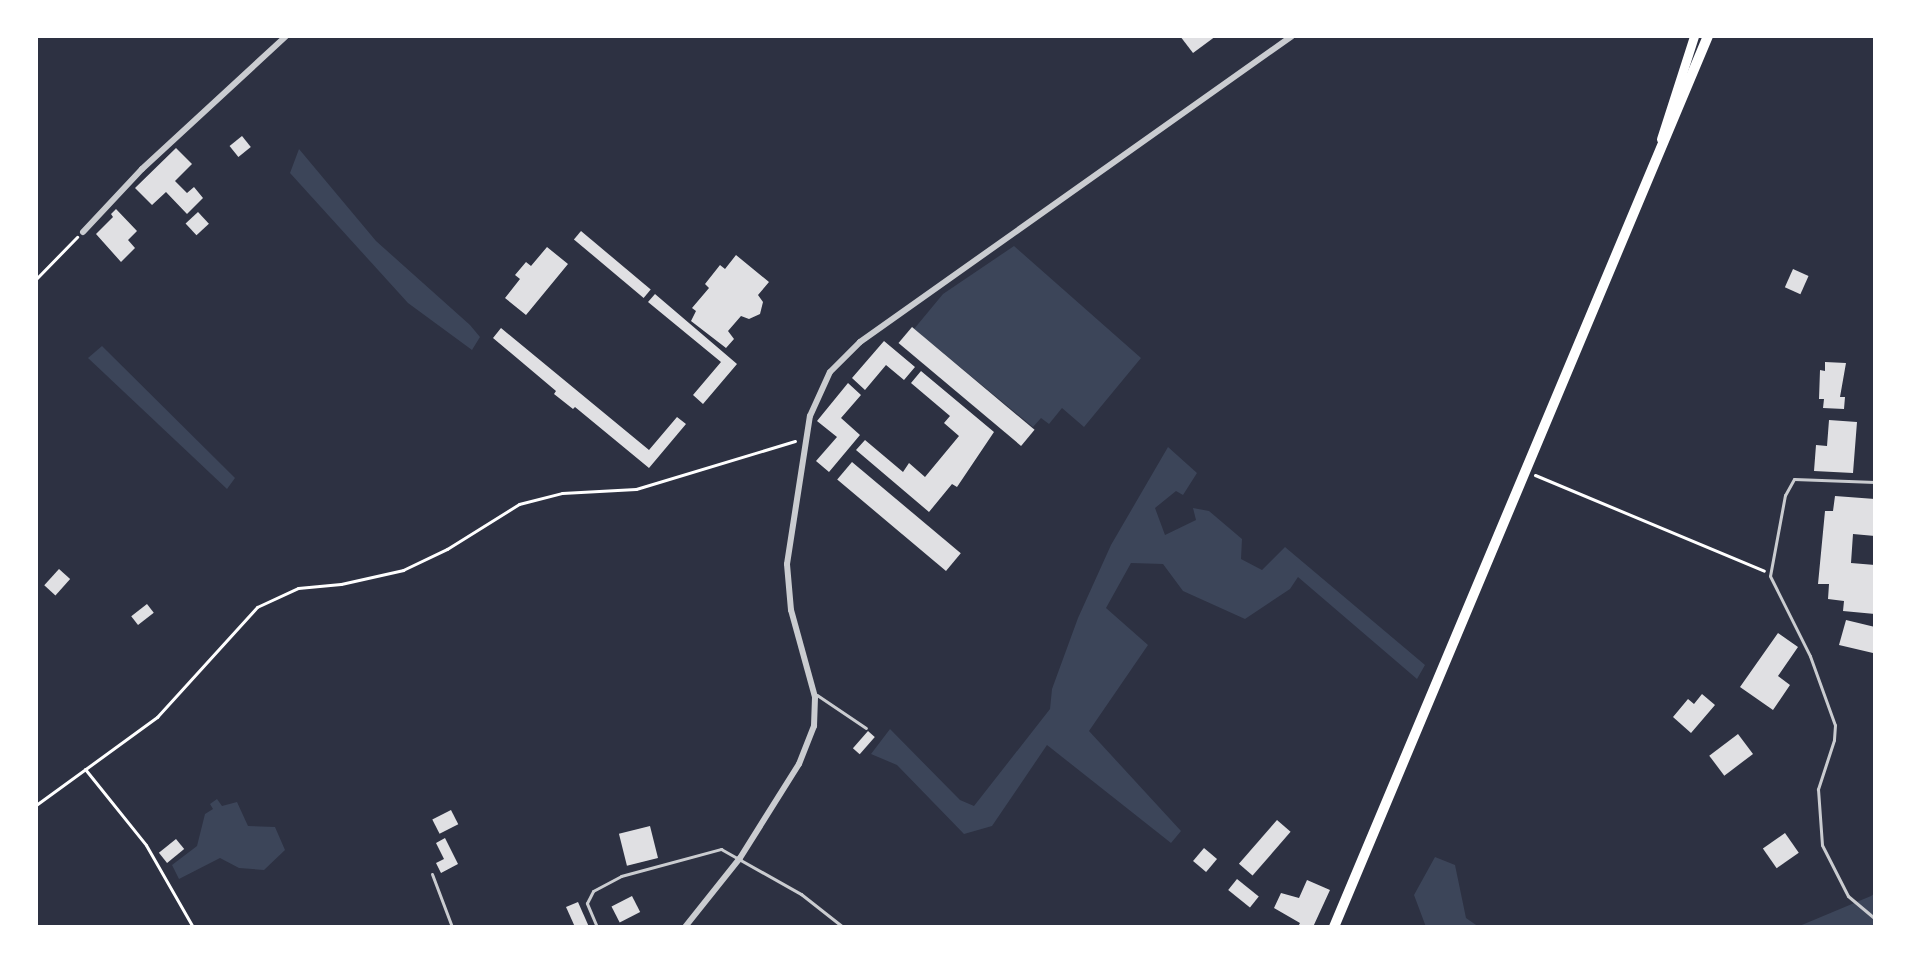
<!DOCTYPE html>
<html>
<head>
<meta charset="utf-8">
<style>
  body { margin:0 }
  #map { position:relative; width:1911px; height:963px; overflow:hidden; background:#2d3142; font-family:"Fira Sans",sans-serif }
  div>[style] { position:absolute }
  .green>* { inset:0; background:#3c4559 }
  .building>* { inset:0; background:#e0e0e3; transform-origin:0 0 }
  .path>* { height:3px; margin:-1.5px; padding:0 1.5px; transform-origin:1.5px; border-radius:1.5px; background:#fff }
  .service>* { height:3px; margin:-1.5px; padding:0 1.5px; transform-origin:1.5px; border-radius:1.5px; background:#caccd0 }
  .minor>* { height:6px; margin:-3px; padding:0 3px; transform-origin:3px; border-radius:3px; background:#caccd0 }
  .secondary>* { height:9px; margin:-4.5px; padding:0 4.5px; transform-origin:4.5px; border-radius:4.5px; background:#fff }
  .primary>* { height:10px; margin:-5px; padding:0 5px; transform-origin:5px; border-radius:5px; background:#fff }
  span { translate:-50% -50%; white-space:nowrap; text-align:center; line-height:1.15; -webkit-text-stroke:6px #fff; paint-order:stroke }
  .frame { position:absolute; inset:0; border:38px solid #fff; pointer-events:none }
</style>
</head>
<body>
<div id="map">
  <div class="green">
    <div style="clip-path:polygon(299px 149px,376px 241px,470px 325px,480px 337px,472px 350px,408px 303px,290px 173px)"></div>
    <div style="clip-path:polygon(1014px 246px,1141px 358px,1084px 427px,1062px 408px,1049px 424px,1041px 418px,1033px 427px,914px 329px,943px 294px)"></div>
    <div style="clip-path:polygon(102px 346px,235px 478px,227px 489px,88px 358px)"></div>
    <div style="clip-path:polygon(1168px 447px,1197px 473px,1183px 495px,1176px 491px,1155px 508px,1165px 535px,1196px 520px,1193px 508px,1209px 511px,1242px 539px,1241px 559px,1262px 570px,1285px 547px,1425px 665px,1417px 679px,1298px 577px,1290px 589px,1245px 619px,1183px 591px,1163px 564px,1131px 563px,1106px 608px,1148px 645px,1089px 731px,1181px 831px,1171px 843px,1047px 745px,992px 826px,964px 834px,897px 765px,871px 754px,890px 729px,960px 800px,974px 806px,1050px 709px,1052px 689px,1078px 618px,1111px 545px)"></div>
    <div style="clip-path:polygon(217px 799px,222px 806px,237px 802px,248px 826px,275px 827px,285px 850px,264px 870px,239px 868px,220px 858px,179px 879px,172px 865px,197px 846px,205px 814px,213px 809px,210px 804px)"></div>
    <div style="clip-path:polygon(1435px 857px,1455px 865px,1466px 918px,1479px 927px,1426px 927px,1414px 895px)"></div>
    <div style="clip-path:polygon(1875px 893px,1875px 927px,1797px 927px,1871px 896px)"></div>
  </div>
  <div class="building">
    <div style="clip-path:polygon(1180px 36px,1216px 36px,1193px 53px)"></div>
    <div style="left:242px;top:136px;width:14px;height:16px;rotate:51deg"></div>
    <div style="clip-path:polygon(176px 148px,192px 164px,175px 181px,187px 193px,194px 187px,203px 198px,187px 214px,166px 192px,152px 205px,135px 188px)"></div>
    <div style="clip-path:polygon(116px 209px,137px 231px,128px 240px,135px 248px,121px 262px,96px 234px,113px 217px,111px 214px)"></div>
    <div style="left:198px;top:212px;width:16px;height:17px;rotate:47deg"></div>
    <div style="left:581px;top:231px;width:91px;height:11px;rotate:40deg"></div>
    <div style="clip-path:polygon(547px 247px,568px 264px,526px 315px,505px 298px,520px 279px,515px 275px,526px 262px,531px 266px)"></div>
    <div style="clip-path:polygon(736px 255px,769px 282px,758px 295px,763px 302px,760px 314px,749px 319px,741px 316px,728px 331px,734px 339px,726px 348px,691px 321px,696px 311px,692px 308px,709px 288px,705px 284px,720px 265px,725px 269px)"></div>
    <div style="left:1793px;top:269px;width:17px;height:20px;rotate:24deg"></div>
    <div style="clip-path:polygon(655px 294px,737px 364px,703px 404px,693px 395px,721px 362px,648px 302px)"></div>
    <div style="left:912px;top:327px;width:160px;height:21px;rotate:40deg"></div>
    <div style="clip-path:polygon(501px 328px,649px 450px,677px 417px,686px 424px,649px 468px,575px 407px,573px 409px,554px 394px,556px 391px,493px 338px)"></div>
    <div style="clip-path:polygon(884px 341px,915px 367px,904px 380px,886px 365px,865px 390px,852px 378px)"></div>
    <div style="clip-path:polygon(1825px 362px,1846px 363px,1840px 397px,1845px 397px,1844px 409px,1823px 408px,1824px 399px,1819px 399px,1820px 370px,1825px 371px)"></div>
    <div style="clip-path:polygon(921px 371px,994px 432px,957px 487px,952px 484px,929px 512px,856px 450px,865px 440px,903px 472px,909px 463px,925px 477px,959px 436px,944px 423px,950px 416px,911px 383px)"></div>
    <div style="clip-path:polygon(848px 383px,861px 395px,841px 418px,860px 435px,829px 472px,816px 461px,837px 437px,817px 421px)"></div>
    <div style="clip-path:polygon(1829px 420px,1857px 422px,1853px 473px,1814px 471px,1816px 445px,1827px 446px)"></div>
    <div style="left:852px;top:462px;width:142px;height:23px;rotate:40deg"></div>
    <div style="clip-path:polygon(1835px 496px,1875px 499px,1875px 536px,1853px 534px,1851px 563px,1875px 565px,1875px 614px,1843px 611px,1844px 601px,1828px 599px,1829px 584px,1818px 584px,1825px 511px,1833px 511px)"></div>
    <div style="left:59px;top:569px;width:15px;height:22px;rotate:42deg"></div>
    <div style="left:147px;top:604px;width:11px;height:20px;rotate:52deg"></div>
    <div style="clip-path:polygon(1846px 620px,1875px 627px,1873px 653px,1839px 645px)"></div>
    <div style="clip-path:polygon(1778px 633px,1798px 647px,1778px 676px,1790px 685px,1773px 710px,1740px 687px)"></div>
    <div style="clip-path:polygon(1702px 694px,1715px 705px,1691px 733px,1673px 717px,1688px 699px,1694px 704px)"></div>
    <div style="left:868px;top:731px;width:9px;height:23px;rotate:41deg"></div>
    <div style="left:1738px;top:734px;width:25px;height:36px;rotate:53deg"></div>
    <div style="left:451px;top:810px;width:16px;height:21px;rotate:63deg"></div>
    <div style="left:1277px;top:820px;width:18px;height:58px;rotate:41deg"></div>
    <div style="left:650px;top:826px;width:33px;height:32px;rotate:76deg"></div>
    <div style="left:1785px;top:833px;width:24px;height:27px;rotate:55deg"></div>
    <div style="clip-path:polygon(445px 838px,458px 864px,441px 873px,436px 863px,444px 859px,436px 843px)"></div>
    <div style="left:176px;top:839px;width:13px;height:22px;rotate:51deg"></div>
    <div style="left:1204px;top:848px;width:17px;height:17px;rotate:40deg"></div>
    <div style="left:1237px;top:879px;width:28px;height:14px;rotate:39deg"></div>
    <div style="clip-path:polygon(1307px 880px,1330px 890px,1313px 927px,1298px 927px,1300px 923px,1274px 908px,1281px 893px,1299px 898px)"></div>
    <div style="left:632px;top:896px;width:18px;height:23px;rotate:63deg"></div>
    <div style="clip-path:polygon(578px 902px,589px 927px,575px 927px,566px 907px)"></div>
  </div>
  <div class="path">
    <div style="left:36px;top:279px;width:59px;rotate:-45.7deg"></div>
    <div style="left:1535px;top:475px;width:248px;rotate:22.7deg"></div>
    <div style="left:85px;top:769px;width:97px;rotate:51.2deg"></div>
    <div style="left:146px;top:845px;width:95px;rotate:60.2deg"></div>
    <div style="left:36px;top:805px;width:150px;rotate:-36deg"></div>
    <div style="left:157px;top:717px;width:149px;rotate:-47.7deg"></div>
    <div style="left:257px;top:607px;width:45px;rotate:-24.9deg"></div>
    <div style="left:298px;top:588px;width:43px;rotate:-5.3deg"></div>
    <div style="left:341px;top:584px;width:64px;rotate:-12.7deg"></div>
    <div style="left:403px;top:570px;width:49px;rotate:-25.5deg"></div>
    <div style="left:447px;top:549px;width:85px;rotate:-32deg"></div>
    <div style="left:519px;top:504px;width:44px;rotate:-14.3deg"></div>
    <div style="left:562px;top:493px;width:74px;rotate:-3.1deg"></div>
    <div style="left:636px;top:489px;width:166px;rotate:-16.8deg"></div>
  </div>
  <div class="service">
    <div style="left:1875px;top:482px;width:81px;rotate:-177.9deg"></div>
    <div style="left:1794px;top:479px;width:18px;rotate:119deg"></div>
    <div style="left:1785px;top:495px;width:82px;rotate:100.5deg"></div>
    <div style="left:1770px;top:576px;width:89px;rotate:63.4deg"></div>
    <div style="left:1810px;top:656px;width:73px;rotate:70.1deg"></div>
    <div style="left:1835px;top:725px;width:15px;rotate:94deg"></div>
    <div style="left:1834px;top:740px;width:52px;rotate:108.1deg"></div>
    <div style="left:1818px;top:789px;width:56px;rotate:85.9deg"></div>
    <div style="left:1822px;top:845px;width:57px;rotate:63deg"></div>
    <div style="left:1848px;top:896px;width:35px;rotate:40deg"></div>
    <div style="left:817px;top:695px;width:59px;rotate:34deg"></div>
    <div style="left:432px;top:874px;width:57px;rotate:69.3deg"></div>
    <div style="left:597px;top:927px;width:26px;rotate:-113deg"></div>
    <div style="left:587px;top:903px;width:13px;rotate:-63deg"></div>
    <div style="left:593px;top:891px;width:32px;rotate:-28deg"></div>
    <div style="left:621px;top:876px;width:104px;rotate:-15.1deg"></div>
    <div style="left:721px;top:849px;width:92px;rotate:29.4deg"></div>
    <div style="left:801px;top:894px;width:53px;rotate:38.2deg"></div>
  </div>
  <div class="minor">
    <div style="left:83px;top:232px;width:86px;rotate:-46.9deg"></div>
    <div style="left:142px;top:169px;width:196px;rotate:-42.7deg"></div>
    <div style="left:685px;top:927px;width:88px;rotate:-51.4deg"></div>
    <div style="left:740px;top:858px;width:111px;rotate:-57.9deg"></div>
    <div style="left:799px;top:764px;width:41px;rotate:-68.5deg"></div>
    <div style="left:814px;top:726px;width:29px;rotate:-88deg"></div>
    <div style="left:815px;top:697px;width:90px;rotate:-105.4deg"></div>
    <div style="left:791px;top:610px;width:46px;rotate:-95deg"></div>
    <div style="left:787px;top:564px;width:150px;rotate:-81.2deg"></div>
    <div style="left:810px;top:416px;width:48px;rotate:-65.6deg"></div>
    <div style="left:830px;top:372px;width:42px;rotate:-45deg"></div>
    <div style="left:860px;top:342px;width:529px;rotate:-35.31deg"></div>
  </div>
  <div class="secondary">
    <div style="left:1661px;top:139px;width:108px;rotate:-72.2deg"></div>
  </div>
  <div class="primary">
    <div style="left:1334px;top:927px;width:966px;rotate:-67.23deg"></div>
  </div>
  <div class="frame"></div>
</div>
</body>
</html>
